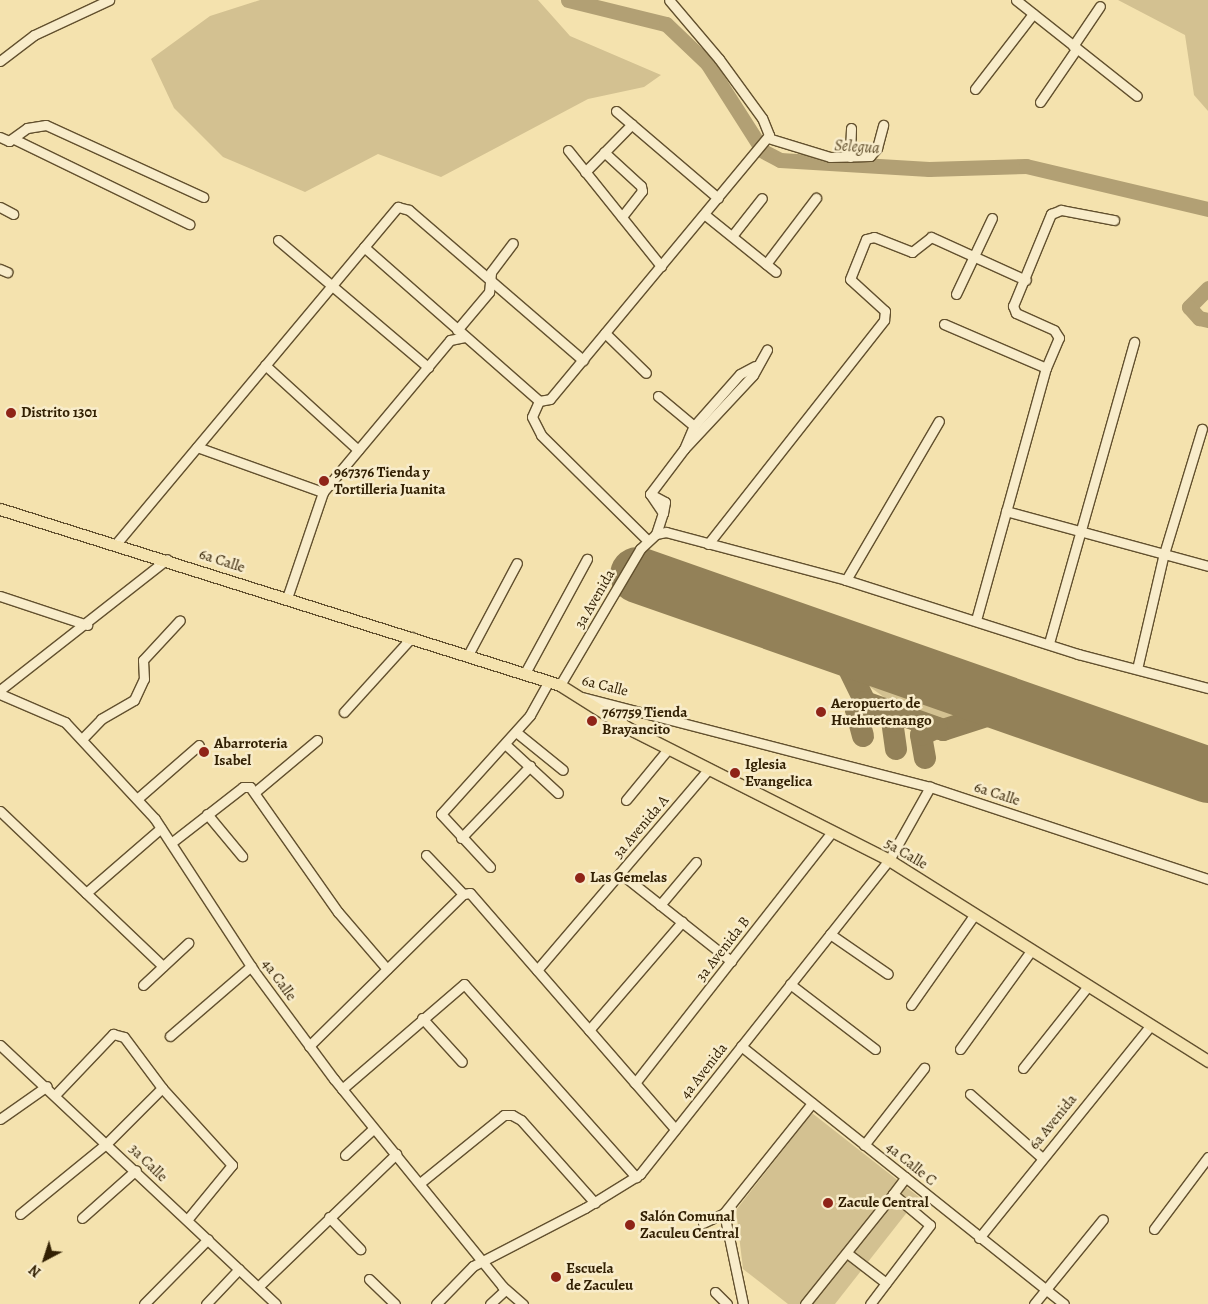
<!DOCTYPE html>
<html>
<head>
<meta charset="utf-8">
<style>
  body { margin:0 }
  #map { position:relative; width:1208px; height:1304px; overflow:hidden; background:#f4e2ae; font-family:Alegreya,serif }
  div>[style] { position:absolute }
  .green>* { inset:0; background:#d3c191 }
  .river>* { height:15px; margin:-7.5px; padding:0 7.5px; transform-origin:7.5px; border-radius:7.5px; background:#b2a074 }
  .taxiway>* { height:22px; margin:-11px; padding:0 11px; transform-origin:11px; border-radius:11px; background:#938158 }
  .runway>* { height:56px; margin:-28px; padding:0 28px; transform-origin:28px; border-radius:28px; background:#938158 }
  .roads { filter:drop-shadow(1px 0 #62502e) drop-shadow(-1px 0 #62502e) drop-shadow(0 1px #62502e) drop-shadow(0 -1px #62502e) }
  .minor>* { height:9px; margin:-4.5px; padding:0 4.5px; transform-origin:4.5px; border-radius:4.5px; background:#f8ecca }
  .major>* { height:11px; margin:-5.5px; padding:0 5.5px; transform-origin:5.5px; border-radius:5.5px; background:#f4e2ae }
  .dots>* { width:14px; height:14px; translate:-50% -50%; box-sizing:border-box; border:2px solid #f8ecca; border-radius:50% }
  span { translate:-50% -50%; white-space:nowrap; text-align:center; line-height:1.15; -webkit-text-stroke:5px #f8ecca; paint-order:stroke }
  .poi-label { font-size:15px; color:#322003; font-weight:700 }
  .left { translate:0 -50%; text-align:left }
  .street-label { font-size:15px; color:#322003 }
  .water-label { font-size:16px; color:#5f4d2b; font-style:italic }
  .north { position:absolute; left:20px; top:1234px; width:50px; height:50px; -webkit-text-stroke:4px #f8ecca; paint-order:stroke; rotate:220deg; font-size:14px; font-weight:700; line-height:20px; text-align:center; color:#322003 }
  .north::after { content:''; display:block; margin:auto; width:18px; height:22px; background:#322003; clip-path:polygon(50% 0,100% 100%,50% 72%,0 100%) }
</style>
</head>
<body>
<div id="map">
  <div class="green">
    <div style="clip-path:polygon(260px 0,538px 0,570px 36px,661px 75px,644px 87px,588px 99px,441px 177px,378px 154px,305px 192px,223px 157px,174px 108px,151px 59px,210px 16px)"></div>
    <div style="clip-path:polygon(1118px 0,1208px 0,1208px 111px,1194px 95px,1185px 35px)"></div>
    <div style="clip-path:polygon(863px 663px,975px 705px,974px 710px,947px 722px,888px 700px,863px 682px)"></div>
    <div style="clip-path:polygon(812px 1113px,919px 1197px,835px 1304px,788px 1304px,743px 1269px,736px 1210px)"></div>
  </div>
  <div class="river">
    <div style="left:568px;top:0;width:101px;rotate:13.8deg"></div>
    <div style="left:666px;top:24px;width:57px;rotate:43.6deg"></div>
    <div style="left:707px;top:63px;width:104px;rotate:57.5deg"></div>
    <div style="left:763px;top:151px;width:19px;rotate:28deg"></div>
    <div style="left:780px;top:160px;width:149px;rotate:3.5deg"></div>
    <div style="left:929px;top:169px;width:97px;rotate:-1.8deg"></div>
    <div style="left:1026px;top:166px;width:187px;rotate:13.3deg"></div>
    <div style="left:1208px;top:288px;width:27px;rotate:135deg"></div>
    <div style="left:1189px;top:307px;width:15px;rotate:48deg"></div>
    <div style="left:1199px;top:318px;width:9px;rotate:13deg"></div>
  </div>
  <div class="taxiway">
    <div style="left:837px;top:645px;width:64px;rotate:63.8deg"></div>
    <div style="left:865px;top:702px;width:83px;rotate:19.7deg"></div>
    <div style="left:943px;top:730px;width:75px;rotate:-17.9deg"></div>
    <div style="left:863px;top:736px;width:28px;rotate:-105deg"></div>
    <div style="left:856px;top:709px;width:11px;rotate:-38deg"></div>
    <div style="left:896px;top:749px;width:28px;rotate:-98deg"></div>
    <div style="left:892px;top:721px;width:10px;rotate:-37deg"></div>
    <div style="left:925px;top:758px;width:23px;rotate:-100deg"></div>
    <div style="left:921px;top:735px;width:17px;rotate:-25deg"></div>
  </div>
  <div class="runway">
    <div style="left:638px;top:575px;width:604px;rotate:19.33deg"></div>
  </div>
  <div class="roads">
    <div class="minor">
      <div style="left:1016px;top:0;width:154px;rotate:38.4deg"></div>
      <div style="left:1073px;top:46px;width:48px;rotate:-56deg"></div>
      <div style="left:0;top:61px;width:43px;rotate:-37.4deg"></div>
      <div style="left:34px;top:35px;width:83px;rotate:-25deg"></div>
      <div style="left:975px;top:89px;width:95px;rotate:-52.3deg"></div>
      <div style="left:1040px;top:102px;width:65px;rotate:-55.6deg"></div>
      <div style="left:616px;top:111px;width:134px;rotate:40.5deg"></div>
      <div style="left:0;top:137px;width:10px;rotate:24deg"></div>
      <div style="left:9px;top:141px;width:22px;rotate:-36deg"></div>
      <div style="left:27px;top:128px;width:19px;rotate:-9deg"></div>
      <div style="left:46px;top:125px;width:173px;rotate:24.6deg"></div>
      <div style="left:768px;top:138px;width:65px;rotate:17deg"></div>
      <div style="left:830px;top:157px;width:40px;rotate:-1.4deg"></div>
      <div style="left:870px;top:156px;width:11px;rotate:-49deg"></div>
      <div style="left:877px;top:148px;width:24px;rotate:-75deg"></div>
      <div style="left:14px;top:139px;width:195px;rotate:25.9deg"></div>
      <div style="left:568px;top:150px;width:149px;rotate:51.3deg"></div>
      <div style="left:604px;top:152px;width:50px;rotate:42.6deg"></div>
      <div style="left:641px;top:186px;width:5px;rotate:79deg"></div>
      <div style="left:642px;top:191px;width:33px;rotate:128deg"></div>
      <div style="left:850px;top:157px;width:29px;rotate:-88deg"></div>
      <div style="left:585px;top:172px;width:67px;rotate:-45.6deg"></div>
      <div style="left:0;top:207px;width:15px;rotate:28deg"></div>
      <div style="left:704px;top:214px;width:92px;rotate:38.9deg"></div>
      <div style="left:732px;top:236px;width:48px;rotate:-51.7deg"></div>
      <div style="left:278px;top:240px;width:197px;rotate:40.3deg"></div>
      <div style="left:364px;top:247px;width:233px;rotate:41.3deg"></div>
      <div style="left:539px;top:401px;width:11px;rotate:-10deg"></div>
      <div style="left:550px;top:399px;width:343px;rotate:-50.3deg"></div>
      <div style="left:769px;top:135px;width:18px;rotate:-112deg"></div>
      <div style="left:762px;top:118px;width:73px;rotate:-126.1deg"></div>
      <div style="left:719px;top:59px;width:77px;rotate:-130.3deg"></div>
      <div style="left:766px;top:264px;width:83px;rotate:-52.9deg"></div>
      <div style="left:0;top:269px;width:8px;rotate:23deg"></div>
      <div style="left:956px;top:294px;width:84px;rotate:-64.7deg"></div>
      <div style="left:944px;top:324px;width:111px;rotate:23.3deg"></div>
      <div style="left:457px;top:330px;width:50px;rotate:-49.9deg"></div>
      <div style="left:489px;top:292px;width:20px;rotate:-84deg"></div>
      <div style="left:491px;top:272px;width:36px;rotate:-53deg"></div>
      <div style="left:605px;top:333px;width:57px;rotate:44.3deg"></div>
      <div style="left:265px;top:365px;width:126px;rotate:42.4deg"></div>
      <div style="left:658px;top:396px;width:47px;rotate:39.8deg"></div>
      <div style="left:539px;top:401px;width:17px;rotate:114deg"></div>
      <div style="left:532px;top:417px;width:20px;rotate:63deg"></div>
      <div style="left:541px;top:435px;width:149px;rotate:44.7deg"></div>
      <div style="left:197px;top:447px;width:134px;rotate:19.7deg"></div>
      <div style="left:684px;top:449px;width:25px;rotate:-67deg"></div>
      <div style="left:694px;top:426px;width:69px;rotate:-48.5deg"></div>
      <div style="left:740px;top:374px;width:17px;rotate:-28deg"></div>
      <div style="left:650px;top:494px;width:17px;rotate:28deg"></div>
      <div style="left:665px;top:502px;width:11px;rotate:100deg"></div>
      <div style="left:1006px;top:511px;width:209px;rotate:15.2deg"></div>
      <div style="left:656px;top:534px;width:22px;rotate:-72deg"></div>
      <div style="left:663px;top:513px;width:23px;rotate:-124deg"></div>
      <div style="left:650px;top:494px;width:56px;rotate:-52.9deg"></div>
      <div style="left:684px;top:449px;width:101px;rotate:-47deg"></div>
      <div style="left:753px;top:375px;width:29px;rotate:-61deg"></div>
      <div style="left:708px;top:544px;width:285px;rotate:-51.8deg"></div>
      <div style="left:884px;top:320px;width:9px;rotate:-84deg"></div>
      <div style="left:885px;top:311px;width:47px;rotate:-137.6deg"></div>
      <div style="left:850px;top:279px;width:43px;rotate:-68.2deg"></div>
      <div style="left:866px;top:239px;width:8px;rotate:-14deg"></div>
      <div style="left:874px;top:237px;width:41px;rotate:21.5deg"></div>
      <div style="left:912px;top:252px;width:24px;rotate:-38deg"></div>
      <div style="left:931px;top:237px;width:104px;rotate:24.4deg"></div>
      <div style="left:115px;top:545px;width:441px;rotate:-50.1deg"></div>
      <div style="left:398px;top:207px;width:11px;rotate:15deg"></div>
      <div style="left:409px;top:210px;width:230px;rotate:40.8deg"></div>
      <div style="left:846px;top:580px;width:184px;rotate:-59.7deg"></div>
      <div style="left:0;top:596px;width:92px;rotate:18.4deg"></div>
      <div style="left:287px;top:598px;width:112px;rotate:-71.2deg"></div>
      <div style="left:323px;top:492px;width:198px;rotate:-50.1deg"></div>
      <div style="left:450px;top:340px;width:15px;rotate:-11deg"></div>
      <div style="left:976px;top:620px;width:262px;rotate:-74.5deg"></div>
      <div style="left:1046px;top:368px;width:33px;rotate:-67deg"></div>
      <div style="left:1059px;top:338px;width:9px;rotate:-122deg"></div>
      <div style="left:1054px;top:330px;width:42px;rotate:-155.9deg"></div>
      <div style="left:1016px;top:313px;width:8px;rotate:-113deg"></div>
      <div style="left:1013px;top:306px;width:100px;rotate:-67.6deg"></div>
      <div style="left:1051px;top:214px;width:11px;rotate:-22deg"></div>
      <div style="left:1061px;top:210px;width:54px;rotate:10.7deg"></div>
      <div style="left:1049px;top:643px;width:313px;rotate:-74.2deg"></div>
      <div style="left:468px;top:655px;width:104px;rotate:-62deg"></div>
      <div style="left:1137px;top:669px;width:115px;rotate:-76.9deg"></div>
      <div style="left:1163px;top:557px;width:134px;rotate:-73.1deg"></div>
      <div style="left:525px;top:673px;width:130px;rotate:-61.5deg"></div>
      <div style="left:560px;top:685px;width:158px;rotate:-59.5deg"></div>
      <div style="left:640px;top:549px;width:22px;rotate:-43deg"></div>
      <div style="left:656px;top:534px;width:10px;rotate:-11deg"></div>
      <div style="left:666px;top:532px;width:186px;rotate:14.9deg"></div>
      <div style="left:846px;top:580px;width:244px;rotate:17.7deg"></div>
      <div style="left:1078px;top:654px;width:134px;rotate:14.7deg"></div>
      <div style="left:0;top:690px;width:212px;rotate:-38.1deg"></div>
      <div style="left:0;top:694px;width:71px;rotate:23.3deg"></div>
      <div style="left:65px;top:722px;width:132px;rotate:47.1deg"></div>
      <div style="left:155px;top:819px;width:181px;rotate:56.9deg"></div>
      <div style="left:254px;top:971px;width:134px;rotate:53.5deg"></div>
      <div style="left:334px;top:1079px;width:267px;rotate:50.9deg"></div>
      <div style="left:502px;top:1286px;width:28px;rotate:41deg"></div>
      <div style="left:582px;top:697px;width:359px;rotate:14.5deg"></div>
      <div style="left:930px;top:787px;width:293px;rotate:18.3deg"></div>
      <div style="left:344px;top:712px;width:101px;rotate:-47.8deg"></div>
      <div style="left:516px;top:732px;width:60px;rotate:39deg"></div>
      <div style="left:82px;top:739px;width:28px;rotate:-46deg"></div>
      <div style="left:101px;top:719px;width:38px;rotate:-30deg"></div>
      <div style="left:134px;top:700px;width:23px;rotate:-65deg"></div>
      <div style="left:144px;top:679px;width:19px;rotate:-93deg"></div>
      <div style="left:143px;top:660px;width:54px;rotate:-47.2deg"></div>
      <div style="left:505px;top:744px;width:72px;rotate:42.8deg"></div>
      <div style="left:255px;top:792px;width:81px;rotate:-40deg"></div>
      <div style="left:137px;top:799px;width:82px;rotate:-41.1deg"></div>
      <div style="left:626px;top:800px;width:66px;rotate:-50.5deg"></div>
      <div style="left:0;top:811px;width:225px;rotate:43.6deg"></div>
      <div style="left:207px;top:814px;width:55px;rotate:50.2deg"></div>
      <div style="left:461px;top:838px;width:100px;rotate:-46.2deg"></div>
      <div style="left:171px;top:843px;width:91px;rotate:-37.9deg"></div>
      <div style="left:243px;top:787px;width:7px"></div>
      <div style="left:250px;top:787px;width:153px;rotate:54.9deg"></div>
      <div style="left:338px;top:912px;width:75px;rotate:49.3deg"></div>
      <div style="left:426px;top:855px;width:54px;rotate:46.5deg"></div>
      <div style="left:490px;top:867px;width:72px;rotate:-132.8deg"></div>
      <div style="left:441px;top:814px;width:133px;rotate:-48deg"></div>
      <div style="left:530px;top:715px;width:39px;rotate:-61deg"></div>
      <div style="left:620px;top:873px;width:142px;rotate:38.4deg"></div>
      <div style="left:86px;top:893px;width:99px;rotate:-40.9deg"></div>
      <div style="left:660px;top:905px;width:56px;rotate:-50.1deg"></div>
      <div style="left:830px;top:934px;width:70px;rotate:34.6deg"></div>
      <div style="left:537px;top:970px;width:263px;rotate:-49.5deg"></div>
      <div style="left:790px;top:984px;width:107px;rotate:37.4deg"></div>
      <div style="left:143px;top:985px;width:62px;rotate:-43deg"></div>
      <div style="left:911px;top:1005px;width:111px;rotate:-54.9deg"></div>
      <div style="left:422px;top:1018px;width:59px;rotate:47.7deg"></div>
      <div style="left:589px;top:1030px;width:143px;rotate:-49.3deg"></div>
      <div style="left:170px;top:1036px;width:107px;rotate:-40.8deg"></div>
      <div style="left:0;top:1045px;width:378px;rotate:43.2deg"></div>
      <div style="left:309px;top:1046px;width:216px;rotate:-44.6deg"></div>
      <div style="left:463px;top:894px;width:7px;rotate:-8deg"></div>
      <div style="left:470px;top:893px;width:313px;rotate:49deg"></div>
      <div style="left:741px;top:1046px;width:413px;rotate:38.6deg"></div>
      <div style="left:960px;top:1049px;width:121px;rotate:-54.1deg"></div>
      <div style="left:1023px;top:1068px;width:105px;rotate:-51.6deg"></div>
      <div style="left:635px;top:1083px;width:319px;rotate:-51.9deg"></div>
      <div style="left:342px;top:1089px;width:161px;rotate:-40.7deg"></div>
      <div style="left:464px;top:984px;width:259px;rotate:48.3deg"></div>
      <div style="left:56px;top:1094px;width:83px;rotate:-46.5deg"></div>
      <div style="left:113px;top:1034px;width:11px;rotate:15deg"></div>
      <div style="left:124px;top:1037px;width:64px;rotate:53.3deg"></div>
      <div style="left:162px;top:1088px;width:104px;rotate:47.7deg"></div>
      <div style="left:232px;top:1165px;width:71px;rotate:129.3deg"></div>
      <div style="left:970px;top:1094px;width:96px;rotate:41.6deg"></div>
      <div style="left:0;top:1119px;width:57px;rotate:-35.1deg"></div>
      <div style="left:864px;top:1145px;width:98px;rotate:-52.1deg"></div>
      <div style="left:345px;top:1155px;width:38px;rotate:-43deg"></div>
      <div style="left:420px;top:1183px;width:108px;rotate:-39deg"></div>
      <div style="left:504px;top:1115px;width:8px"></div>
      <div style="left:512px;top:1115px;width:10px;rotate:29deg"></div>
      <div style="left:521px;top:1120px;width:111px;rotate:48.3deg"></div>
      <div style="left:893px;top:1194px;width:21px;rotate:-53deg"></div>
      <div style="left:20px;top:1214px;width:112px;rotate:-39.2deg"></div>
      <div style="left:107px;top:1143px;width:78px;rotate:-45deg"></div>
      <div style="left:329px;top:1217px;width:45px;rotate:45.9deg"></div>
      <div style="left:82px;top:1218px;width:72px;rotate:-41.6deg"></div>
      <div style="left:703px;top:1223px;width:23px;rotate:-25deg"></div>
      <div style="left:1154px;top:1229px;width:90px;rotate:-53.1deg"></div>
      <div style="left:979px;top:1238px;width:272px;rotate:-51.1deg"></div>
      <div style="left:847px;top:1253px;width:49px;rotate:37.6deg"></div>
      <div style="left:369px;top:1279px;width:36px;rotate:44deg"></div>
      <div style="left:258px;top:1287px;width:192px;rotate:-43.9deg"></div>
      <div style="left:715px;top:1292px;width:17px;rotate:45deg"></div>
      <div style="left:144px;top:1304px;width:91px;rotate:-45.4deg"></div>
      <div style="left:206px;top:1304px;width:48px;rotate:-46.7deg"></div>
      <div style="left:436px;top:1304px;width:53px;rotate:-45.8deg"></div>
      <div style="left:473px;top:1266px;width:126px;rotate:-27.4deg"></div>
      <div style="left:585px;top:1208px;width:65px;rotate:-31.7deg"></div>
      <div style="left:640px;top:1174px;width:401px;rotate:-51.6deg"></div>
      <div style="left:889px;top:860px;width:84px;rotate:-60.7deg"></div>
      <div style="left:490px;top:1304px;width:21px;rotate:-43deg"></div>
      <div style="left:743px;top:1304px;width:93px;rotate:-101.8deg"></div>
      <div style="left:724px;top:1213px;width:141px;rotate:-51.3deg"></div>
      <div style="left:805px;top:1304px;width:141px;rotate:-51.3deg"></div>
      <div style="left:893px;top:1194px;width:48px;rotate:40deg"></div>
      <div style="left:930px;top:1225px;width:99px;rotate:127.2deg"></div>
      <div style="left:1034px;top:1304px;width:109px;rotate:-50.9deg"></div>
    </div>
    <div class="major">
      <div style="left:0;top:509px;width:587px;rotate:17.45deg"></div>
      <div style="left:560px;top:685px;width:80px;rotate:32.3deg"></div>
      <div style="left:628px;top:728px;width:292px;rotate:26.8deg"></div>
      <div style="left:889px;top:860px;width:377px;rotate:32.2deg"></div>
    </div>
  </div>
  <div class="dots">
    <div style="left:11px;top:413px;background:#8f2418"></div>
    <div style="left:324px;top:481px;background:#8f2418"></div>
    <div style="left:821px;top:712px;background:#8f2418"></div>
    <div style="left:592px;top:721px;background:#8f2418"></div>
    <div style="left:204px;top:752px;background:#8f2418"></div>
    <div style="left:735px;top:773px;background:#8f2418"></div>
    <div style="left:580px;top:878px;background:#8f2418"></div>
    <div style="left:828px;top:1203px;background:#8f2418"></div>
    <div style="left:630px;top:1225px;background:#8f2418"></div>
    <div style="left:556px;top:1277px;background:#8f2418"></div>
  </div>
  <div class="poi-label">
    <span class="left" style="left:21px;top:413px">Distrito 1301</span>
    <span class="left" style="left:334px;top:481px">967376 Tienda y<br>Tortilleria Juanita</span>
    <span class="left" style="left:831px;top:712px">Aeropuerto de<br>Huehuetenango</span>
    <span class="left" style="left:602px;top:721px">767759 Tienda<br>Brayancito</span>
    <span class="left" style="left:214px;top:752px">Abarroteria<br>Isabel</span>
    <span class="left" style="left:745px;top:773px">Iglesia<br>Evangelica</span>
    <span class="left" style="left:590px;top:878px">Las Gemelas</span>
    <span class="left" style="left:838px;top:1203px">Zacule Central</span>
    <span class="left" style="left:640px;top:1225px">Salón Comunal<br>Zaculeu Central</span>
    <span class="left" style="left:566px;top:1277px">Escuela<br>de Zaculeu</span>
  </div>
  <div class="street-label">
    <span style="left:222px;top:561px;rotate:18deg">6a Calle</span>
    <span style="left:595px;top:599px;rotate:-60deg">3a Avenida</span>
    <span style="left:605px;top:686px;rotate:14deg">6a Calle</span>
    <span style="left:997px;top:794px;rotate:18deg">6a Calle</span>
    <span style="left:641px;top:827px;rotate:-50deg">3a Avenida A</span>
    <span style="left:906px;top:854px;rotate:30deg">5a Calle</span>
    <span style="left:723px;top:949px;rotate:-52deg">3a Avenida B</span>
    <span style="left:279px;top:980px;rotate:54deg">4a Calle</span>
    <span style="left:704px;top:1071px;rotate:-52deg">4a Avenida</span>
    <span style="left:1053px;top:1122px;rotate:-51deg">6a Avenida</span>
    <span style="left:148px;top:1163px;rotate:44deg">3a Calle</span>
    <span style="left:911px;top:1164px;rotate:39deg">4a Calle C</span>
  </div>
  <div class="water-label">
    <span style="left:857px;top:147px;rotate:4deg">Selegua</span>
  </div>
  <div class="north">N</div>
</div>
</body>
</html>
